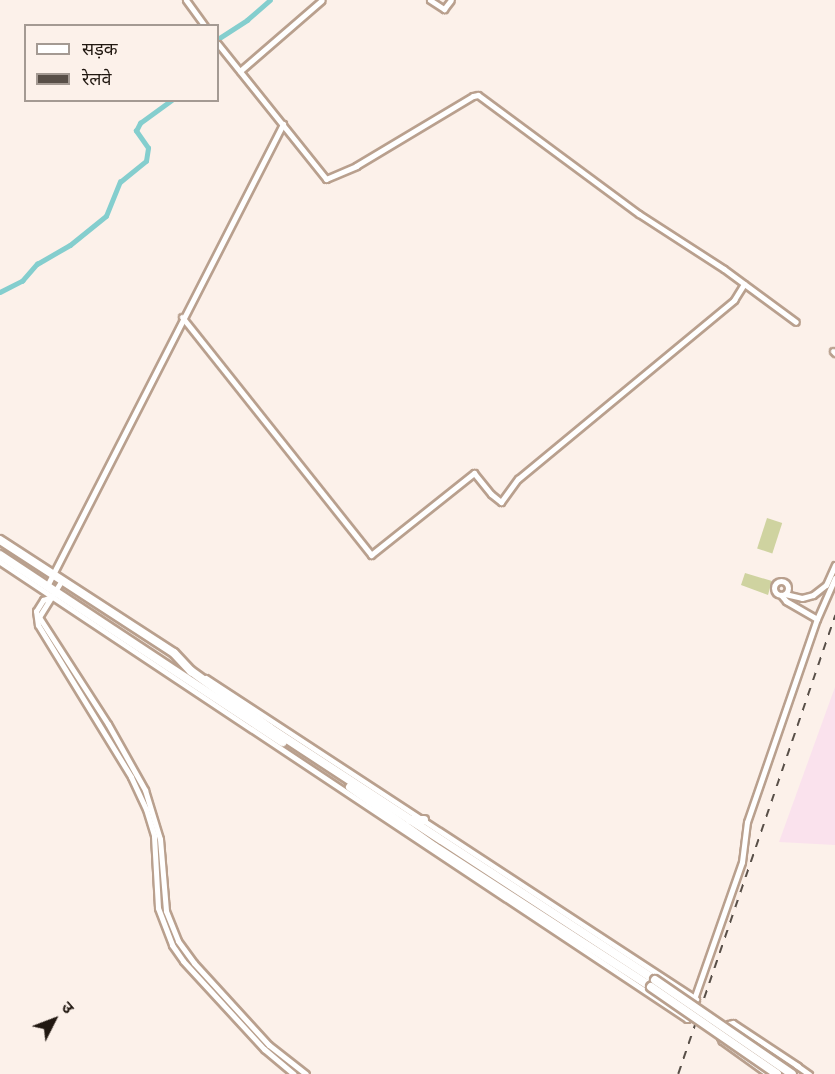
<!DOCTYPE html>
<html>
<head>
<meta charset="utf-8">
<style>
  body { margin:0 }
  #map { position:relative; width:835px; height:1074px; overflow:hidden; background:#fcf1ea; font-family:"DM Sans","Noto Sans Devanagari",sans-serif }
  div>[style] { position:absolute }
  .industrial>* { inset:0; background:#fae2ed }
  .green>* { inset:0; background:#cfd3a0; transform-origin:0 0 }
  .canal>* { height:4.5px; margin:-2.25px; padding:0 2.25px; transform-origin:2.25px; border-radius:2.25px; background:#84cece }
  .roads { filter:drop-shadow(2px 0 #b9a08e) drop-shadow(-2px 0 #b9a08e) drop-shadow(0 2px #b9a08e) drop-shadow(0 -2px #b9a08e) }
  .minor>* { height:5px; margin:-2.5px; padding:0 2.5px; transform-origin:2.5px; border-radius:2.5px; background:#fff }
  .minor>.ring { margin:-2.5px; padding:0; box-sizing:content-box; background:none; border:5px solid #fff; border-radius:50% }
  .highway>* { height:8px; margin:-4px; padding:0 4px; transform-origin:4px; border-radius:4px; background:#fff }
  .rail>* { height:1.5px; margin-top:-0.75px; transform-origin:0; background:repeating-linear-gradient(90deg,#584f48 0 8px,transparent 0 16px) }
  .bridges { filter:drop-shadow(2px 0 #b9a08e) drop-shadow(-2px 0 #b9a08e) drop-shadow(0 2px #b9a08e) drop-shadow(0 -2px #b9a08e) }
  .highway-bridge>* { height:8px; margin:-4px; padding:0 4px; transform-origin:4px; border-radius:4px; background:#fff }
  span { translate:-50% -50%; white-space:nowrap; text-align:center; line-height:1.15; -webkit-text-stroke:4.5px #fcf1ea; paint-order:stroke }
  .legend { position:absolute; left:24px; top:24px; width:195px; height:78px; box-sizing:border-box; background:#fcf1ea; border:2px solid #a49a93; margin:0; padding:8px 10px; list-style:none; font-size:18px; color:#211811 }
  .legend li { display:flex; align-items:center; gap:12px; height:30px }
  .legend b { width:30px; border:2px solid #a49a93 }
  .north { position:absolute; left:24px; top:990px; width:60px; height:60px; -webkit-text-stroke:4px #fcf1ea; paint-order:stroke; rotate:48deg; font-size:16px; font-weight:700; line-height:24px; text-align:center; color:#211811 }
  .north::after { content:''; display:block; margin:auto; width:21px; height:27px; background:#211811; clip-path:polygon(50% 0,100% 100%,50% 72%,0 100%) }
</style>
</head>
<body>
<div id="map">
  <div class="industrial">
    <div style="clip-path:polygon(835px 687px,835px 845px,779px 842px)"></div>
  </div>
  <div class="green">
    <div style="left:767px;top:518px;width:16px;height:32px;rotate:18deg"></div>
    <div style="clip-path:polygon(745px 573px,772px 581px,768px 595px,741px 585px)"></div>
  </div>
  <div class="canal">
    <div style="left:218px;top:39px;width:35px;rotate:-33deg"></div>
    <div style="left:247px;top:20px;width:30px;rotate:-41deg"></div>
    <div style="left:0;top:292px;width:25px;rotate:-27deg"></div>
    <div style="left:22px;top:281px;width:23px;rotate:-49deg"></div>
    <div style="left:37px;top:264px;width:38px;rotate:-30deg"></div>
    <div style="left:70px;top:245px;width:46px;rotate:-38.9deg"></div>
    <div style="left:106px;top:216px;width:37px;rotate:-68deg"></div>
    <div style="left:120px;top:182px;width:33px;rotate:-39deg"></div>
    <div style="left:146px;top:161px;width:13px;rotate:-81deg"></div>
    <div style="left:148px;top:148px;width:21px;rotate:-125deg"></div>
    <div style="left:136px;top:131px;width:9px;rotate:-63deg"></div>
    <div style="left:140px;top:123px;width:39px;rotate:-36deg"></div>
  </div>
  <div class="roads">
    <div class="minor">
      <div style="left:186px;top:0;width:32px;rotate:54deg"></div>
      <div style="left:430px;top:0;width:17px;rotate:33deg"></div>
      <div style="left:444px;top:9px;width:11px;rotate:-52deg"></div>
      <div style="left:218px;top:44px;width:173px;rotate:51.3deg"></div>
      <div style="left:326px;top:179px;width:33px;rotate:-23deg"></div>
      <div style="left:356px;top:166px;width:136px;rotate:-30.9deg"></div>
      <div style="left:473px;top:96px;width:5px;rotate:-11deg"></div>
      <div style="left:478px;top:95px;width:200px;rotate:36.5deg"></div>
      <div style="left:639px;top:214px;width:101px;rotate:32.9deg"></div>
      <div style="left:724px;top:269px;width:89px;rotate:36.4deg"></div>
      <div style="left:240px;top:71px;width:108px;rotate:-40.9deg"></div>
      <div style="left:182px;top:317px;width:304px;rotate:51.5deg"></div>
      <div style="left:371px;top:555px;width:132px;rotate:-38.5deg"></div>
      <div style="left:474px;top:473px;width:27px;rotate:51deg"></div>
      <div style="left:491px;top:494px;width:13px;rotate:39deg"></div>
      <div style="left:501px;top:502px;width:29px;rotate:-54deg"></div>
      <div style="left:518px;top:479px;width:281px;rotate:-39.6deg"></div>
      <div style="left:734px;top:300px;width:19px;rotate:-58deg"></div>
      <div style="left:833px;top:351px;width:3px;rotate:45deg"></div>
      <div style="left:0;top:562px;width:825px;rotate:33.63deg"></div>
      <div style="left:687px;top:1019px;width:166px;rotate:-70.7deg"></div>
      <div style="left:742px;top:862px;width:40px;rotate:-82.9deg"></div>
      <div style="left:747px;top:822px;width:215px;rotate:-71deg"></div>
      <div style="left:817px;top:619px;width:36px;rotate:-150deg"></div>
      <div style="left:786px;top:601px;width:8px;rotate:-130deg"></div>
      <div style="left:62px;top:580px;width:44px;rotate:121.9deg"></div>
      <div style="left:39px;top:617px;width:127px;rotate:57.2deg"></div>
      <div style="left:108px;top:724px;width:76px;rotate:60.7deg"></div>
      <div style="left:145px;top:790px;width:51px;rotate:73deg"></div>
      <div style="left:160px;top:839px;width:72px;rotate:85.2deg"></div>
      <div style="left:166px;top:911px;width:32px;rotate:68deg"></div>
      <div style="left:178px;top:941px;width:27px;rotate:54deg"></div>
      <div style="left:194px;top:963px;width:111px;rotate:47.6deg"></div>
      <div style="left:269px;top:1045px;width:47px;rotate:38.1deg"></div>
      <div class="ring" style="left:774px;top:581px;width:9px;height:9px"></div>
      <div style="left:47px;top:586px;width:519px;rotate:-62.94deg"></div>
      <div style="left:785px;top:594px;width:17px;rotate:13deg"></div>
      <div style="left:802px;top:598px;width:11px;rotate:-15deg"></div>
      <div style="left:813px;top:595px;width:16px;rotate:-38deg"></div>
      <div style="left:826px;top:585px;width:22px;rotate:-66deg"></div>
      <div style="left:49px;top:598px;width:6px;rotate:162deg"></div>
      <div style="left:43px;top:600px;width:13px;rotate:122deg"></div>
      <div style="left:36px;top:611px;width:14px;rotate:82deg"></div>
      <div style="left:38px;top:625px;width:178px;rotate:58.5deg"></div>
      <div style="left:131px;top:777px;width:35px;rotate:65deg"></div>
      <div style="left:146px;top:809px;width:28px;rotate:73deg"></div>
      <div style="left:154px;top:836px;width:72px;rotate:86.8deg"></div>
      <div style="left:158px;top:908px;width:40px;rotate:69deg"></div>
      <div style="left:172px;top:945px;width:19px;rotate:55deg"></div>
      <div style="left:183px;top:961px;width:120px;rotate:47.4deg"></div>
      <div style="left:264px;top:1049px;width:39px;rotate:40deg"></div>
      <div style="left:817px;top:619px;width:45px;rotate:-66.3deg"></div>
      <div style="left:206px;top:678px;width:586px;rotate:33.23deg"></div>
      <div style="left:796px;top:1065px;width:16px;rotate:35deg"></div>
      <div style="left:768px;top:1074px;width:57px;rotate:-144.3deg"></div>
      <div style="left:722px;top:1041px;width:4px;rotate:-117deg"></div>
      <div style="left:720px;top:1037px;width:16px;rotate:-55deg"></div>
      <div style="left:729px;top:1024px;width:4px;rotate:-14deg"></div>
      <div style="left:733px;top:1023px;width:78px;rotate:33.5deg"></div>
    </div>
    <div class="highway">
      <div style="left:0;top:540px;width:207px;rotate:33deg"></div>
      <div style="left:174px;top:653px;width:25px;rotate:47deg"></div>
      <div style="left:191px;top:671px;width:97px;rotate:35.8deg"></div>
      <div style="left:270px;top:728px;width:460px;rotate:33.2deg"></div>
      <div style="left:0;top:555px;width:339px;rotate:33.5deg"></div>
      <div style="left:350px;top:787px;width:104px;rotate:35.2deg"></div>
      <div style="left:435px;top:847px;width:257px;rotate:32.9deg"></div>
      <div style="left:410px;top:820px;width:14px"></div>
    </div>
  </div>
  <div class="rail">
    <div style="left:678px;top:1074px;width:485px;rotate:-71.1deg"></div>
  </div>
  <div class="bridges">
    <div class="highway-bridge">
      <div style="left:655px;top:980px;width:166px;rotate:34.5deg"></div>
      <div style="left:651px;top:987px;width:153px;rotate:34.6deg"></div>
    </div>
  </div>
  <ul class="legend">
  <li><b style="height:8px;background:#fff"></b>सड़क</li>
  <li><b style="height:8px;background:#584f48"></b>रेलवे</li>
  </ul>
  <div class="north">उ</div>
</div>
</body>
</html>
